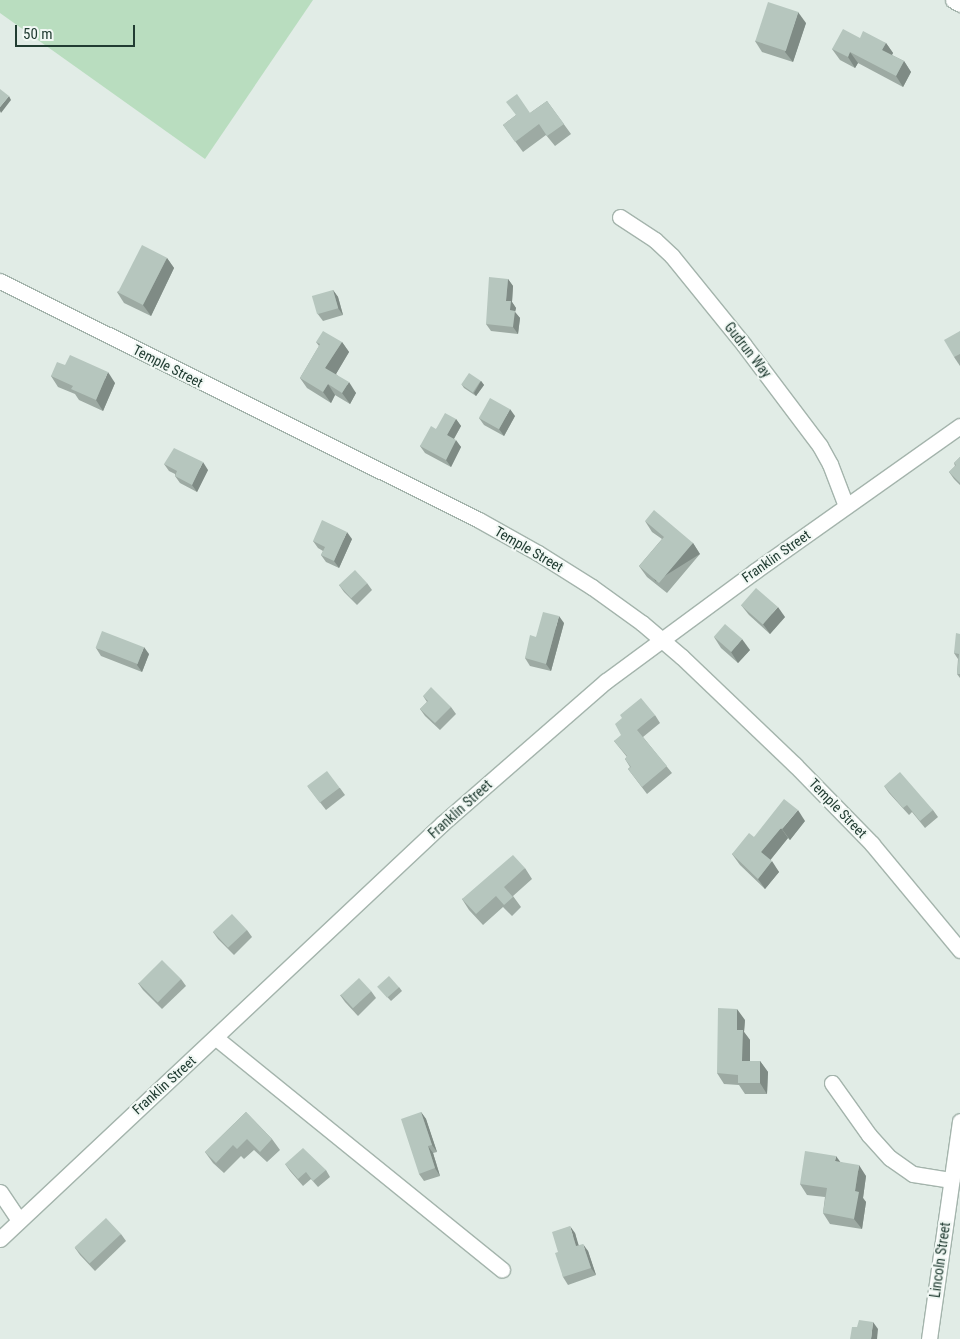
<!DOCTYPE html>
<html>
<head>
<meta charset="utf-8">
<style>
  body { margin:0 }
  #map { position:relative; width:960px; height:1339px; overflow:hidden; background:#e1ece6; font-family:"Roboto Condensed",sans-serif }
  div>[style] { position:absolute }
  .green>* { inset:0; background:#b9ddbf }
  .roads { filter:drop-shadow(1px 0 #a4b4ac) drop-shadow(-1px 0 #a4b4ac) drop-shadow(0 1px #a4b4ac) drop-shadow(0 -1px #a4b4ac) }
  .street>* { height:15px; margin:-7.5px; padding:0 7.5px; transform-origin:7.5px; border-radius:7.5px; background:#fff }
  .secondary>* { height:15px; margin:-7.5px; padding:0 7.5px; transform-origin:7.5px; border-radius:7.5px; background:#fff }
  .wall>* { inset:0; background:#9daaa3 }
  .shaded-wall>* { inset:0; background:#7f8b85; transform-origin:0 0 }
  .building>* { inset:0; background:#b6c6be; transform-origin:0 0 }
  span { translate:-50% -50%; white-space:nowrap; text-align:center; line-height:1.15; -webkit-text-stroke:4px #f1f8f4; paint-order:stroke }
  .street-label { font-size:14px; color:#213c32 }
  .scale { position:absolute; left:15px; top:25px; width:120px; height:22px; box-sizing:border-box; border:2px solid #213c32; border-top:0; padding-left:6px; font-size:15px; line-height:18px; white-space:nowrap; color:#213c32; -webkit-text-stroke:4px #f1f8f4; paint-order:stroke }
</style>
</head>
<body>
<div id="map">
  <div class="green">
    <div style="clip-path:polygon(0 0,313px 0,205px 159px,0 13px)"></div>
  </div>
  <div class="roads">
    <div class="street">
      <div style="left:953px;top:0;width:8px;rotate:30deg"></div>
      <div style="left:620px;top:217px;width:42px;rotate:33.3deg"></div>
      <div style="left:655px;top:240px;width:23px;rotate:43deg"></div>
      <div style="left:672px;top:256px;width:114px;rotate:51deg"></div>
      <div style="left:744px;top:345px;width:126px;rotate:53deg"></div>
      <div style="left:820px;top:446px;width:21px;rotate:61deg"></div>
      <div style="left:830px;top:464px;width:45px;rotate:69.1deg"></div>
      <div style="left:216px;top:1038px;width:368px;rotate:39deg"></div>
      <div style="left:832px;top:1083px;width:64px;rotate:54.6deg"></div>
      <div style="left:869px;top:1135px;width:31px;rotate:48deg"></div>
      <div style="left:890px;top:1158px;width:28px;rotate:35deg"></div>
      <div style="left:913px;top:1174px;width:39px;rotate:9deg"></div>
      <div style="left:0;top:1192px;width:34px;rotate:56deg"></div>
    </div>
    <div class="secondary">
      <div style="left:0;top:281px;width:535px;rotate:26.52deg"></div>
      <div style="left:479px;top:520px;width:68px;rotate:29.2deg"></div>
      <div style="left:538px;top:553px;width:64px;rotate:32.2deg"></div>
      <div style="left:592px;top:587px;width:62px;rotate:35.8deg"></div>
      <div style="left:642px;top:623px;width:52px;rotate:40.4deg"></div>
      <div style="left:682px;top:657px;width:156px;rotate:43.7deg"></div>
      <div style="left:795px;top:765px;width:110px;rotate:45.7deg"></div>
      <div style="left:872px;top:844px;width:138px;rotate:50.3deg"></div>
      <div style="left:0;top:1239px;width:608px;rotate:-43.2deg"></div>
      <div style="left:443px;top:823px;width:216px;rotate:-41.1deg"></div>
      <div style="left:606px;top:681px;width:185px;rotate:-36.4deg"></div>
      <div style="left:755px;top:571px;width:251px;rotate:-35.3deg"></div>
      <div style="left:929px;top:1339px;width:220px;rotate:-81.9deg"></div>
    </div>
  </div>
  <div class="wall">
    <div style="clip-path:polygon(806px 23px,793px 62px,762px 52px,755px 41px)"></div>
    <div style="clip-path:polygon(860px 38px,886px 43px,893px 53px,892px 55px,904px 61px,911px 72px,903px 87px,858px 63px,855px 68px,840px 60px,832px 49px)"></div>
    <div style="clip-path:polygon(547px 101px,571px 134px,555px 146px,546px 135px,523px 152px,503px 125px,516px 115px,530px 113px)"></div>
    <div style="clip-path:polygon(167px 258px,174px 268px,151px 316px,124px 303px,117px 292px)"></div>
    <div style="clip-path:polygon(508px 279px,513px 286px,512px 302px,516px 308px,515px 312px,520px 318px,518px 334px,491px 331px,486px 324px)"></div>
    <div style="clip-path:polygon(333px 290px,338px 297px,343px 315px,323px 321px,317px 313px)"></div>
    <div style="clip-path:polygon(960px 331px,960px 366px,954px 357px)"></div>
    <div style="clip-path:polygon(316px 342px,342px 342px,349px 352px,336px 374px,356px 393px,350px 404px,335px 395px,331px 403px,307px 388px,300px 378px,319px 346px)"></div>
    <div style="clip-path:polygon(65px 365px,115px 383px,103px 411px,79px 400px,75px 394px,58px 387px,51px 376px)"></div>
    <div style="clip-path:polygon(481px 381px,484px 385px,476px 396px,464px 388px,462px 385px)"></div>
    <div style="clip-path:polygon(515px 416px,504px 436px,484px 425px,479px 418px)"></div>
    <div style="clip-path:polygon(456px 419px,461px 426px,454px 439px,461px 447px,451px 467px,425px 453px,420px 446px,436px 429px)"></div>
    <div style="clip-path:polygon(960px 457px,960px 485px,954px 479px,949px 472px,955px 466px,954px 463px)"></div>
    <div style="clip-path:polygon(164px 464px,208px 470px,197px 492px,180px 483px,175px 476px,175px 474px,169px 471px)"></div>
    <div style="clip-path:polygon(645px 521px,693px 543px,700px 554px,667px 593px,647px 577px,639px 566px,662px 539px,652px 532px)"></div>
    <div style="clip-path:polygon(352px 539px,339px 568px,326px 562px,321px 555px,323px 551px,318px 548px,313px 541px)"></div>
    <div style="clip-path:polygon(367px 583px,372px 590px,357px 605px,344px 592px,339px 585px)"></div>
    <div style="clip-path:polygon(741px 605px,785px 617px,770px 634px,749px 615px)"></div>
    <div style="clip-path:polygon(564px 623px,551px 671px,530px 666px,525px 658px,536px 637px)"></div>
    <div style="clip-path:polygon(960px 634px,960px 678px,957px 674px,958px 659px,954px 653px)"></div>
    <div style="clip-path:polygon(714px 637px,750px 650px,738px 663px,721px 648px)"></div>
    <div style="clip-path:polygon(96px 648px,149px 654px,142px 672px,101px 656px)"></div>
    <div style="clip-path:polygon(423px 696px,451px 707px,456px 714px,440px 730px,425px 716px,420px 709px,427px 702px)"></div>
    <div style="clip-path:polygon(655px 715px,660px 723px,643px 737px,672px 773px,647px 794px,628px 769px,630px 767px,625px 759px,627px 757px,614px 741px)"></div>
    <div style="clip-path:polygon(884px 786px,933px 810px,938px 817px,925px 828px,912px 812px,909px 815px,889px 793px)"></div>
    <div style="clip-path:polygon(308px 787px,340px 788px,345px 795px,326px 810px)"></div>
    <div style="clip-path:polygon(805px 821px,790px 840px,788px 838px,770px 860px,779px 872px,765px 889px,740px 865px,732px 854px,754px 837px)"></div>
    <div style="clip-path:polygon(525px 868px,532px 879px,513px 896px,521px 907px,512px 916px,503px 907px,483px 925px,469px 910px,462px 899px)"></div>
    <div style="clip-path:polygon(247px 930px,252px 937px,234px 955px,218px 939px,213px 932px)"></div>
    <div style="clip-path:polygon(181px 979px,186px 986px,162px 1009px,143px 990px,138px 983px)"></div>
    <div style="clip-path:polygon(378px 987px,399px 987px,402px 991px,391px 1001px)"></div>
    <div style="clip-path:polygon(371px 991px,376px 998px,358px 1016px,345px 1002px,340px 995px)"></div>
    <div style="clip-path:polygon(745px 1020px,744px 1032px,750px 1040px,750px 1061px,760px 1061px,768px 1072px,767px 1094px,745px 1094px,739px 1085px,724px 1084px,717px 1073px)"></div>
    <div style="clip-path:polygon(246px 1112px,272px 1139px,280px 1150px,267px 1162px,254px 1150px,244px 1159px,241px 1156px,224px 1173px,213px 1163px,205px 1152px)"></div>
    <div style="clip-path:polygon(421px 1112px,426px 1119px,437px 1152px,433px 1153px,440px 1176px,424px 1181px,419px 1174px)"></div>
    <div style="clip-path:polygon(841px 1162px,866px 1176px,863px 1198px,866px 1202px,862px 1229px,830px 1224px,823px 1213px,825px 1197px,807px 1195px,800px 1184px)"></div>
    <div style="clip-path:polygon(285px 1164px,326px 1170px,330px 1177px,318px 1187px,311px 1179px,303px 1186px,290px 1171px)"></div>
    <div style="clip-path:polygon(575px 1233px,578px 1245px,588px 1251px,596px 1275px,568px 1285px,563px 1277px,558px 1252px)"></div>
    <div style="clip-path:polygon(121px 1234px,126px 1241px,95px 1271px,80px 1255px,75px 1248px)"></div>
  </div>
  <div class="shaded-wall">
    <div style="clip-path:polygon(798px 12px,806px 23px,793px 62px,785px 52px)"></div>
    <div style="clip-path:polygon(886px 43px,893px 53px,889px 60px,882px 50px)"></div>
    <div style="clip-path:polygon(850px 52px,858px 63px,855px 68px,848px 57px)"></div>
    <div style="clip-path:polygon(904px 61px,911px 72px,903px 87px,896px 76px)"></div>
    <div style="clip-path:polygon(9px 96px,11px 100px,1px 113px,0 111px,0 107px)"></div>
    <div style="clip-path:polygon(167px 258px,174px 268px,151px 316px,143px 305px)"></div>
    <div style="clip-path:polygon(508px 279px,513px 286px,512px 302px,516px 308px,515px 312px,520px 318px,518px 334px,513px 327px,510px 310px,506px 301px)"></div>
    <div style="clip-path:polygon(333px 290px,338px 297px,343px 315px,338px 308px)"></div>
    <div style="clip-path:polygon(342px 342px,349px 352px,333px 379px,325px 368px)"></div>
    <div style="clip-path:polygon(108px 372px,115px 383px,103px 411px,96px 400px)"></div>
    <div style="clip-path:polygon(481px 381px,484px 385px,476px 396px,474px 393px)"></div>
    <div style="clip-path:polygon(349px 382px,356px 393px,350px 404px,342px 393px)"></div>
    <div style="clip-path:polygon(328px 384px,335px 395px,331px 403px,323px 392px)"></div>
    <div style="clip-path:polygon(510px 409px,515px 416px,504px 436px,499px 429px)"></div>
    <div style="clip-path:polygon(456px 419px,461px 426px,452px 442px,447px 435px)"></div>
    <div style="clip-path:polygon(456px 440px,461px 447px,451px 467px,446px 460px)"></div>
    <div style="clip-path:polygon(203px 462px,208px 470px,197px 492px,192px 485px)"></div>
    <div style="clip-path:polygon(347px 532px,352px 539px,339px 568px,334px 561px)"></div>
    <div style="left:693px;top:543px;width:13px;height:52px;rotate:58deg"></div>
    <div style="clip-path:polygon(778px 607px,785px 617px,770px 634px,763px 624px)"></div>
    <div style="clip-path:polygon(559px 616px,564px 623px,551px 671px,546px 664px)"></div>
    <div style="clip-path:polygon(742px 639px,750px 650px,738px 663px,731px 652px)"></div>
    <div style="clip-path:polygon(144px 647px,149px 654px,142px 672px,137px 665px)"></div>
    <div style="clip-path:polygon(798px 810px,805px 821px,790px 840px,782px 829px)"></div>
    <div style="clip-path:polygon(781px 828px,788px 838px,768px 863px,761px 852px)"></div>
    <div style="clip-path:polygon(772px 861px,779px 872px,765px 889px,758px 879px)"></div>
    <div style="clip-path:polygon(737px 1009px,745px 1020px,744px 1032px,750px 1040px,750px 1072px,742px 1061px,737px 1030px)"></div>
    <div style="clip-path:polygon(760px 1061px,768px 1072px,767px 1094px,760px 1083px)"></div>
    <div style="clip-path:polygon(421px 1112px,426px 1119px,437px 1152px,432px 1145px)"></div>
    <div style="clip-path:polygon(428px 1146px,433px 1153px,440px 1176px,435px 1168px)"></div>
    <div style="clip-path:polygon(836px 1156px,844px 1167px,835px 1161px)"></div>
    <div style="clip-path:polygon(859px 1165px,866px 1176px,863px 1198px,866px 1202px,862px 1229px,854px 1219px,855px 1191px)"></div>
    <div style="clip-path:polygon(570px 1226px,575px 1233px,581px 1253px,576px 1246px)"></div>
    <div style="clip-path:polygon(583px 1244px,588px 1251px,596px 1275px,591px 1268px)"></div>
    <div style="clip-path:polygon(873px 1322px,878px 1329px,877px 1339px,871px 1339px)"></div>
  </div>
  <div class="building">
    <div style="left:768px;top:2px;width:32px;height:41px;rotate:18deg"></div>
    <div style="clip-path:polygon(843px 29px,860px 38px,863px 31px,886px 43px,882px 50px,904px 61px,896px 76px,850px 52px,848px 57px,832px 49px)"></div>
    <div style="clip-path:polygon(0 89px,9px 96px,0 107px)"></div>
    <div style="clip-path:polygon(517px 94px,530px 113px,547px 101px,564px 124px,547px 136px,539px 124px,515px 142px,503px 125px,516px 115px,506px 102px)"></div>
    <div style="left:142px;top:245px;width:28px;height:53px;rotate:27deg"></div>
    <div style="clip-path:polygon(489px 277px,508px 279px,506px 301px,511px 301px,510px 310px,515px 311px,513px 327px,486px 324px)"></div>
    <div style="left:333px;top:290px;width:19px;height:22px;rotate:74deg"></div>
    <div style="clip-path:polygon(323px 331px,342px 342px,325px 368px,349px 382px,342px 393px,328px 384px,323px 392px,300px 378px,320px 344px,316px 342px)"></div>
    <div style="clip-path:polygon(960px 331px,960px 354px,954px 357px,944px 340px)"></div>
    <div style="clip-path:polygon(70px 355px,108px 372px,96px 400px,71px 389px,73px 386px,51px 376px,57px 362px,65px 365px)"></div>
    <div style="left:469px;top:373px;width:14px;height:14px;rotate:34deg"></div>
    <div style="left:490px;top:398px;width:23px;height:23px;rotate:29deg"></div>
    <div style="clip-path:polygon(445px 413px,456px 419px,447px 435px,456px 440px,446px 460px,420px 446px,431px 426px,436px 429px)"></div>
    <div style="clip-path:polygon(174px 448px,203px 462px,192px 485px,175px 476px,177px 471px,164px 464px)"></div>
    <div style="clip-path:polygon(960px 457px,960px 483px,949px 472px,956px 465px,954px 463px)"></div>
    <div style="clip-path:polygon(654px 510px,693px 543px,659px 583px,639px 566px,664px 537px,645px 521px)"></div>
    <div style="clip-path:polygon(322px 520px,347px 532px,334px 561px,321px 555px,325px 547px,313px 541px)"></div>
    <div style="left:355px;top:570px;width:18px;height:22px;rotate:47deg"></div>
    <div style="left:756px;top:588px;width:29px;height:23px;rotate:41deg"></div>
    <div style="clip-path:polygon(543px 612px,559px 616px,546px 664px,525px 658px,530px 635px,536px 637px)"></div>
    <div style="left:725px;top:624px;width:23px;height:17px;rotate:41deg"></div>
    <div style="left:102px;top:631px;width:45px;height:18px;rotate:21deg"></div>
    <div style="clip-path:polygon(956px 633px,960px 634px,960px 674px,957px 674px,959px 654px,954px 653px)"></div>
    <div style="clip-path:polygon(431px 687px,451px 707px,435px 723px,420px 709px,428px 701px,423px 696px)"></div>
    <div style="clip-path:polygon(641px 698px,655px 715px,637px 730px,667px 766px,642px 787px,628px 769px,631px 767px,625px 759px,627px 756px,614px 741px,621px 735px,615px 724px,622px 718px,620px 715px)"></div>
    <div style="left:327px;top:771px;width:21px;height:25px;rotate:53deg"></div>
    <div style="clip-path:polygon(900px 772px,933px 810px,920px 821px,907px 805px,903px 808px,884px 786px)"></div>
    <div style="clip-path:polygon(784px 799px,798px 810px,782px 829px,781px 828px,761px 852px,772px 861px,758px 879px,732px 854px,749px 833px,754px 837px)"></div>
    <div style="clip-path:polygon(513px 855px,525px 868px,504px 887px,513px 897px,504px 905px,496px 896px,476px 914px,462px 899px)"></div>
    <div style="left:232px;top:914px;width:22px;height:26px;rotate:47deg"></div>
    <div style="left:162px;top:960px;width:27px;height:33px;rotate:45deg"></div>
    <div style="left:389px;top:976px;width:15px;height:16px;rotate:48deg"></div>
    <div style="left:359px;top:978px;width:18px;height:25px;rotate:47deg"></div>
    <div style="clip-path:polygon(718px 1008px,737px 1009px,737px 1030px,743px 1030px,742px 1061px,760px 1061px,760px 1083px,738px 1083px,738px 1075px,717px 1073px)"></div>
    <div style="clip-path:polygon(246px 1112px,272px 1139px,260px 1152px,247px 1139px,237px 1149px,233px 1145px,216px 1163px,205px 1152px)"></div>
    <div style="clip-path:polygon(421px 1112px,432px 1145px,428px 1146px,435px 1168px,419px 1174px,401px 1119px)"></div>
    <div style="clip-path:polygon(303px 1148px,326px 1170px,313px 1181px,306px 1172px,298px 1179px,285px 1164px)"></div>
    <div style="clip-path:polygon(805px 1151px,836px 1156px,835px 1161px,859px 1165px,855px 1191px,859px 1192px,854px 1219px,823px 1213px,827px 1188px,800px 1184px)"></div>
    <div style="left:106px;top:1218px;width:22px;height:43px;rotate:47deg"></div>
    <div style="clip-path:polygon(570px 1226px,576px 1246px,583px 1244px,591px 1268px,563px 1277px,555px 1253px,558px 1252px,552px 1232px)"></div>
    <div style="clip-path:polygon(859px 1320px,873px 1322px,871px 1339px,850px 1339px,852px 1327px,857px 1327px)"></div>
  </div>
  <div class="street-label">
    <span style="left:748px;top:350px;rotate:52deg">Gudrun Way</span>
    <span style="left:168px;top:366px;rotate:27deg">Temple Street</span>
    <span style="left:529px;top:549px;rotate:30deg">Temple Street</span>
    <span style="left:776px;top:556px;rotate:-35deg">Franklin Street</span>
    <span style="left:838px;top:808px;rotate:46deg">Temple Street</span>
    <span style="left:460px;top:809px;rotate:-42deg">Franklin Street</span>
    <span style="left:164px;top:1085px;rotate:-42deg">Franklin Street</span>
    <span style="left:940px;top:1260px;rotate:-82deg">Lincoln Street</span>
  </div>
  <div class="scale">50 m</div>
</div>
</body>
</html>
